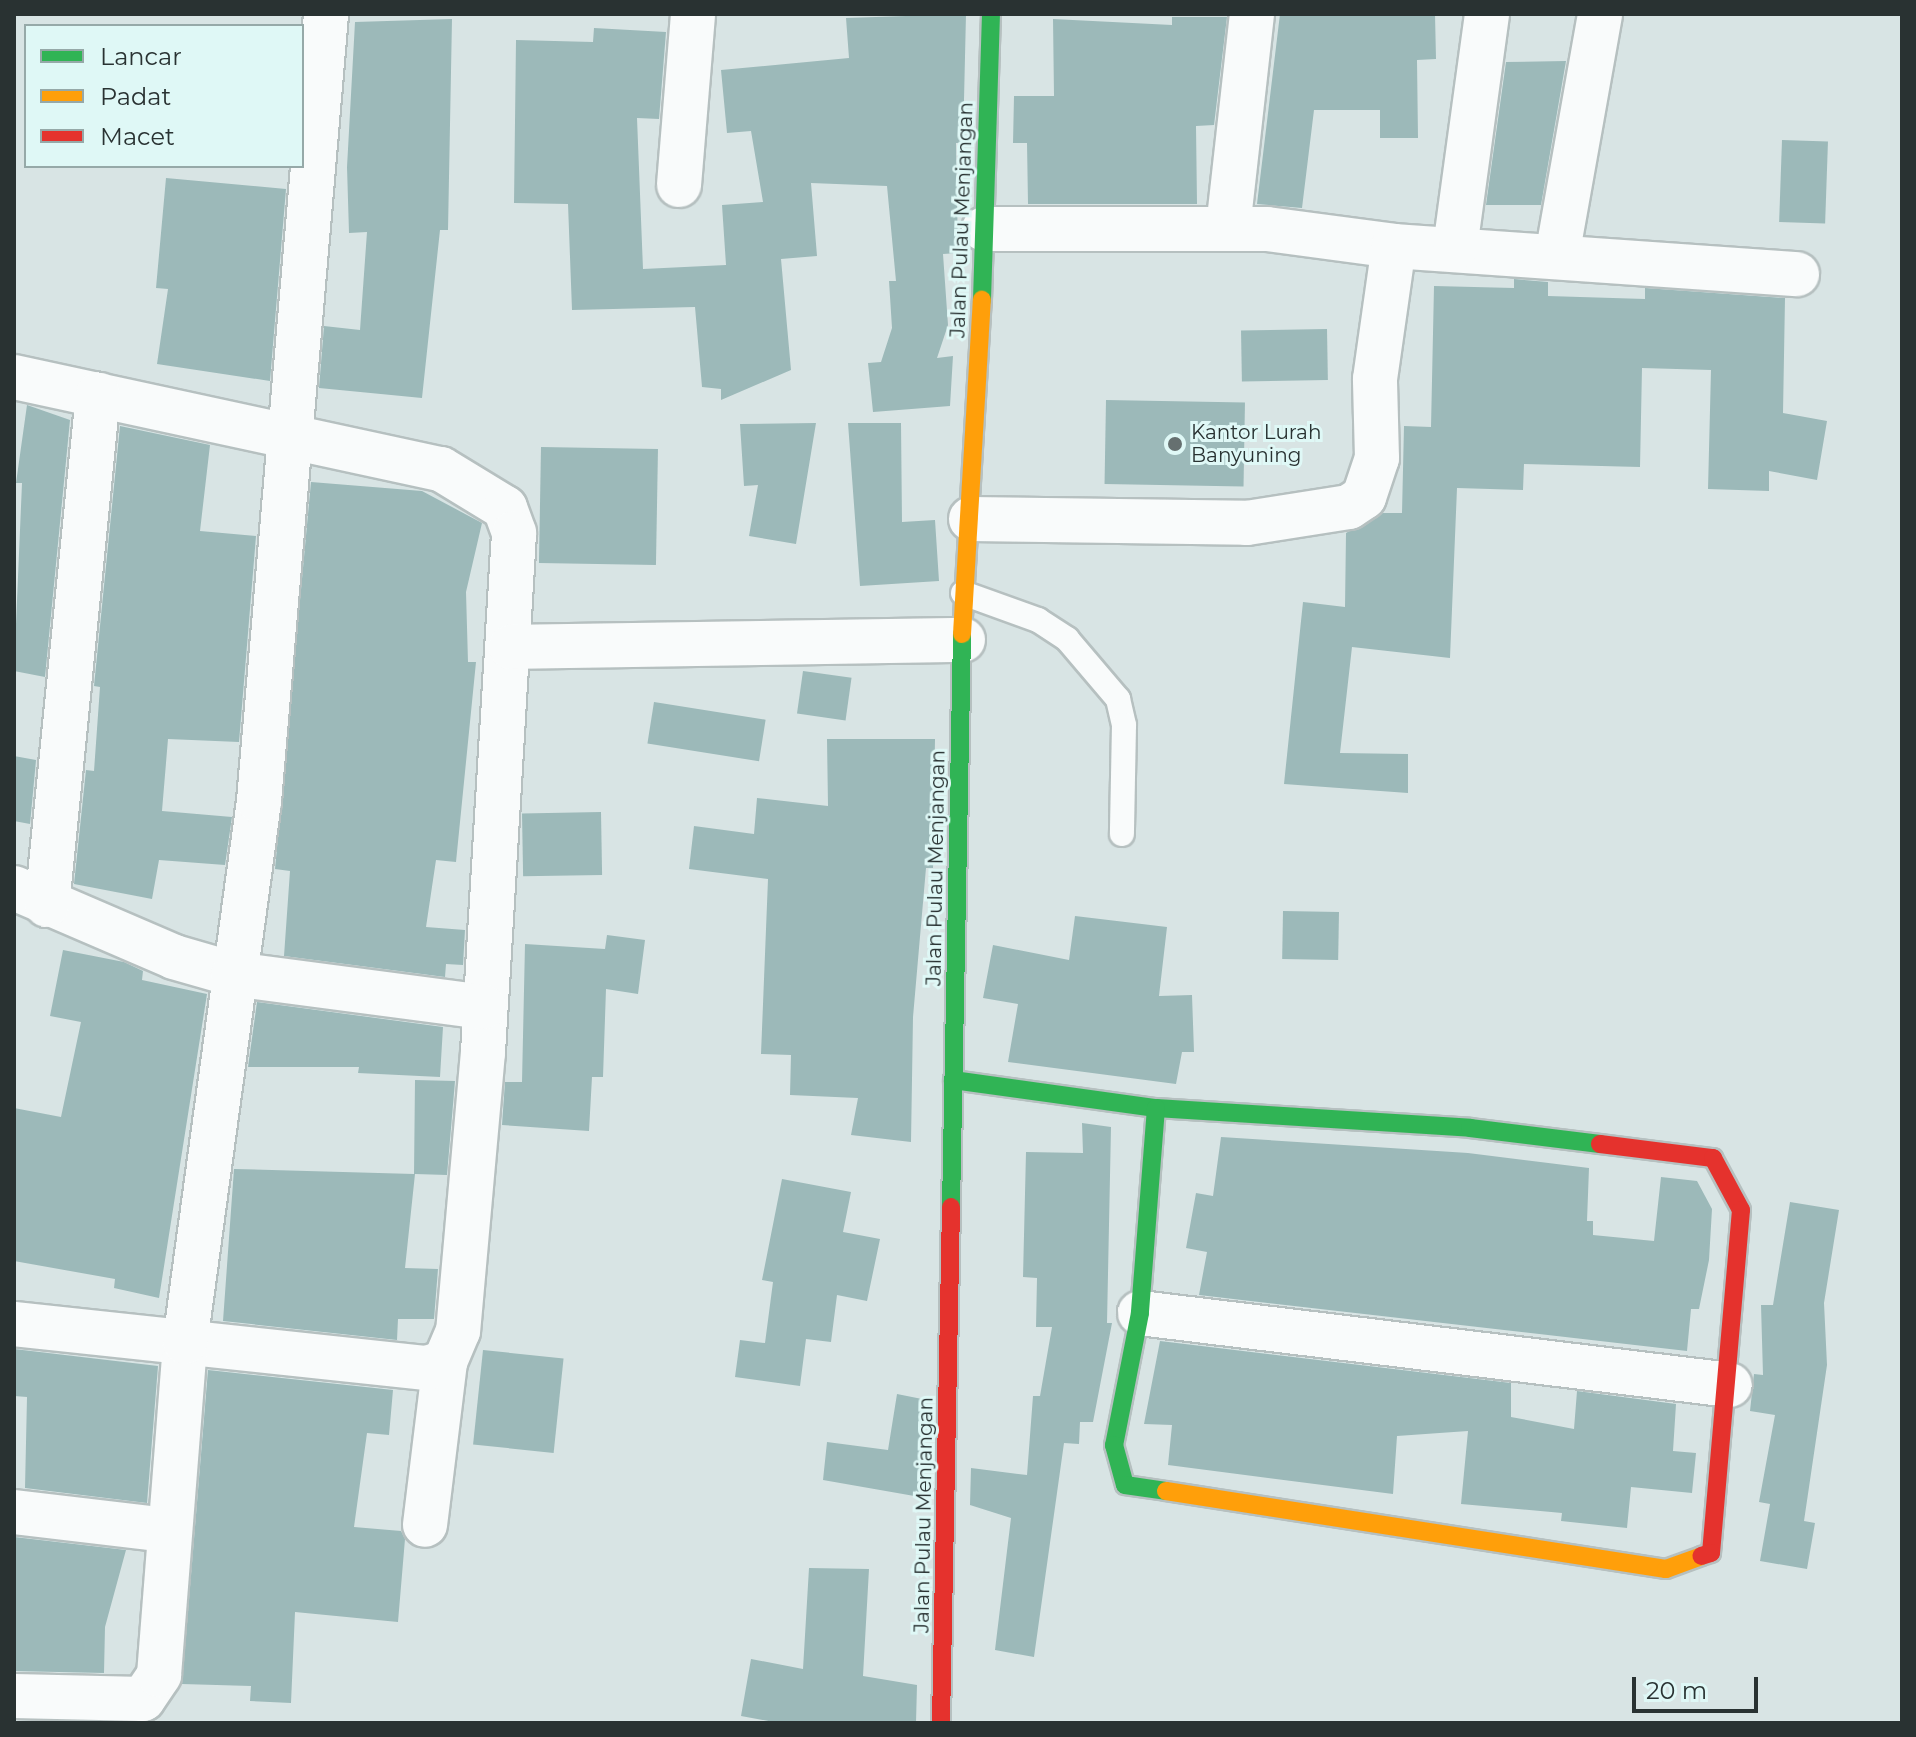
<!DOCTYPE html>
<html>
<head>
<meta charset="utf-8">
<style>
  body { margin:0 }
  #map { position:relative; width:1916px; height:1737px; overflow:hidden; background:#d8e4e4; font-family:Montserrat,sans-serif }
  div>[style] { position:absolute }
  .building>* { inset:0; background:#9cb9b9; transform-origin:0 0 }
  .roads { filter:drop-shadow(2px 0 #b6c0c0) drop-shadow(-2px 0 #b6c0c0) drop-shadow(0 2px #b6c0c0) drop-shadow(0 -2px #b6c0c0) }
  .lane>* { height:24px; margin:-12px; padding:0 12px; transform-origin:12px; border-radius:12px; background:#f9fbfb }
  .street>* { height:44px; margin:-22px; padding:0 22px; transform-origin:22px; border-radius:22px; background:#f9fbfb }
  .fast>* { height:18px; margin:-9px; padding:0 9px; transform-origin:9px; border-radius:9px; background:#30b455 }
  .slow>* { height:18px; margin:-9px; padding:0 9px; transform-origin:9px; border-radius:9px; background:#ff9f0a }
  .jam>* { height:18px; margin:-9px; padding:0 9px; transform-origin:9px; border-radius:9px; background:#e5322d }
  .dots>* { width:22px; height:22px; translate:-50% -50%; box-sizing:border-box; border:4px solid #dff8f6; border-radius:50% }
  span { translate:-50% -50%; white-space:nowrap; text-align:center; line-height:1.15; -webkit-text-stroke:6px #dff8f6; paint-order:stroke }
  .street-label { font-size:20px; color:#293232 }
  .poi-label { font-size:20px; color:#293232 }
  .left { translate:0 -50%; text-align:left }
  .frame { position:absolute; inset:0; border:16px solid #293232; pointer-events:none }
  .legend { position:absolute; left:24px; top:24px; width:280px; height:144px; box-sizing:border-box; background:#dff8f6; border:2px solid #96a9a8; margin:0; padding:10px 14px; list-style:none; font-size:24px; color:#293232 }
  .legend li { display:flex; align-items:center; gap:16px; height:40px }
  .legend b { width:40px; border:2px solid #96a9a8 }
  .scale { position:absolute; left:1632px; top:1677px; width:126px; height:36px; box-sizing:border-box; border:4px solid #293232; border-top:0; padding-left:10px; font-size:24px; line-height:28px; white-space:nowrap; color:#293232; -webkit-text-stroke:6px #dff8f6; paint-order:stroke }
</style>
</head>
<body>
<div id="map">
  <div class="building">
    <div style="clip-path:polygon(966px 14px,963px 143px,956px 143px,958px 253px,943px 254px,948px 325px,937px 358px,953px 356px,950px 406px,873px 412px,868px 363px,881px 362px,892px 328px,889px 281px,896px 281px,887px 186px,811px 183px,817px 256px,781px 259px,791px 370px,721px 400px,721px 389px,702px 387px,695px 307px,572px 310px,568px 204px,514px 203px,516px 40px,593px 42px,594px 28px,666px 32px,659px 119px,637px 118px,643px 269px,726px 265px,722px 205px,763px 202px,751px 131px,727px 133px,721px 70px,849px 58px,846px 18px)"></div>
    <div style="clip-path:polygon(1280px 14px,1435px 14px,1436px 59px,1417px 60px,1418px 138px,1380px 138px,1380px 110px,1314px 110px,1302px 208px,1257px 204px)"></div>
    <div style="clip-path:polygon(1172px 17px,1227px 17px,1214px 125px,1196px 126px,1197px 204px,1028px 204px,1027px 143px,1013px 143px,1014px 96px,1054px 96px,1053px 19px,1172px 25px)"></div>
    <div style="clip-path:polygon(452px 19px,448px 230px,440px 230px,422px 398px,319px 388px,324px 326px,360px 330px,367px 232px,349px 233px,347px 167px,355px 22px)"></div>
    <div style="clip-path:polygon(1566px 61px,1541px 205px,1486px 205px,1506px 62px)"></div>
    <div style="left:1782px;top:140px;width:46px;height:82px;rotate:2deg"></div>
    <div style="clip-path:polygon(166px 178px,286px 189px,270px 381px,157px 364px,168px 289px,156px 288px)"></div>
    <div style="clip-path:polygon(1514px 279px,1548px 282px,1548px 296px,1645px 299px,1645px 288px,1785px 298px,1783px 413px,1827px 421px,1817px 480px,1769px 471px,1769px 491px,1708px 489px,1711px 370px,1642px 368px,1640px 467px,1524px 464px,1523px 490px,1457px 488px,1450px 658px,1352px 647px,1340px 753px,1408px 754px,1408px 793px,1284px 784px,1303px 602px,1345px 607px,1346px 533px,1382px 513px,1402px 513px,1404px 426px,1431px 427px,1434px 286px,1514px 288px)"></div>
    <div style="left:1327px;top:329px;width:51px;height:86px;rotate:89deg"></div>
    <div style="left:1106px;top:400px;width:139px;height:84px;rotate:1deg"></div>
    <div style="clip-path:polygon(27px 405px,70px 420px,45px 677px,14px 671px,22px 483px,16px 483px)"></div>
    <div style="clip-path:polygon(816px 423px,796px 544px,749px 536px,758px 485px,744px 486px,740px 424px)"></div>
    <div style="clip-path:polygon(848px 423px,901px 423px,902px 522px,935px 520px,939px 581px,860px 586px)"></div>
    <div style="clip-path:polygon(120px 426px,210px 445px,200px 531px,256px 536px,239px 742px,168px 739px,162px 811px,232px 817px,225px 865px,159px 860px,152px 899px,74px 884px,86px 770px,94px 771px,100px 687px,94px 686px)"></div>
    <div style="left:541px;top:447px;width:117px;height:116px;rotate:1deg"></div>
    <div style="clip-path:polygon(311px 482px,422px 491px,482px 523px,466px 592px,468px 662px,476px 662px,456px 862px,436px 860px,426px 927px,465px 930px,463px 965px,446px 964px,445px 977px,284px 956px,290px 871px,275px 869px)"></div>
    <div style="left:803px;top:671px;width:49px;height:43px;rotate:8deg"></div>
    <div style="left:654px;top:702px;width:113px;height:42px;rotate:9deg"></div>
    <div style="clip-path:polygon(827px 739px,935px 739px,933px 868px,926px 868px,913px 1017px,911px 1142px,851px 1135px,858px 1098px,790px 1095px,791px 1055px,761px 1054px,768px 879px,689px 869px,694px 826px,754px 834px,757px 798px,828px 806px)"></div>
    <div style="clip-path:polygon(14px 756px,36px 760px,30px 824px,14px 821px)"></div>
    <div style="left:601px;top:812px;width:63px;height:79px;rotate:89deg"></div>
    <div style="left:1283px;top:911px;width:56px;height:48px;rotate:1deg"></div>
    <div style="clip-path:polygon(1075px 916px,1167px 927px,1159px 996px,1192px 995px,1194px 1052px,1182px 1052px,1176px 1084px,1008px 1062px,1018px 1004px,983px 998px,993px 945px,1069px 960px)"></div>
    <div style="clip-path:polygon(607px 935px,645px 940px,638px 994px,606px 989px,603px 1077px,592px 1077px,589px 1131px,502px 1125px,505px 1082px,522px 1082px,525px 944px,605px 949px)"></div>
    <div style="clip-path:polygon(63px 950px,124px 962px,143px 971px,142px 980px,207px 994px,159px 1298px,114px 1288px,115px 1279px,14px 1261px,14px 1108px,61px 1117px,81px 1022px,50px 1016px)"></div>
    <div style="clip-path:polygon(257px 1002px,443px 1027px,440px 1077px,358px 1073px,359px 1067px,248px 1067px)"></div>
    <div style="clip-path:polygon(415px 1080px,455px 1081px,447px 1175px,415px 1174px,405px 1268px,438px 1269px,434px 1319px,398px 1319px,397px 1340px,223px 1321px,234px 1169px,414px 1174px)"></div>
    <div style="clip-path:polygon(1082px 1123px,1111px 1127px,1107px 1323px,1112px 1323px,1093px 1422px,1080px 1422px,1079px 1444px,1064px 1443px,1034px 1657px,995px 1650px,1011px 1518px,970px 1505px,971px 1468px,1027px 1475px,1033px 1396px,1040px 1396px,1052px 1327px,1036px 1327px,1037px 1278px,1023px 1277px,1026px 1152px,1083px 1153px)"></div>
    <div style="clip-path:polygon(1221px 1137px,1468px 1153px,1589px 1168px,1587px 1221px,1593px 1221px,1593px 1235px,1654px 1241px,1661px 1177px,1697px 1181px,1712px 1209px,1709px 1260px,1699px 1309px,1691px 1309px,1687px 1351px,1199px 1295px,1207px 1252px,1186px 1248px,1196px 1193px,1213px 1196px)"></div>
    <div style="clip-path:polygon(782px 1179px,851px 1192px,843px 1232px,880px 1239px,867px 1301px,837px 1295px,831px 1342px,806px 1339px,800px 1386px,735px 1377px,740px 1340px,765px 1343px,773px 1282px,762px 1280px)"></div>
    <div style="clip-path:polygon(1790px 1202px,1839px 1210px,1824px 1303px,1827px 1365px,1804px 1521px,1815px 1523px,1807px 1569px,1760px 1561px,1770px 1504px,1759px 1502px,1775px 1415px,1750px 1411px,1754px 1374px,1763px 1375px,1761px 1305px,1773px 1305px)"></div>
    <div style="clip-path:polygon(1160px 1341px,1511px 1383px,1511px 1417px,1574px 1429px,1577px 1391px,1676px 1404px,1673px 1451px,1696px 1453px,1692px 1493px,1631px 1487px,1627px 1528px,1561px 1521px,1562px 1513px,1461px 1504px,1468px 1431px,1397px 1436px,1393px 1494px,1168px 1465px,1172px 1425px,1144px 1424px)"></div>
    <div style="clip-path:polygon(14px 1349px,158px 1366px,147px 1503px,25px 1488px,27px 1397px,14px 1396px)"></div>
    <div style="left:483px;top:1350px;width:81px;height:95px;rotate:6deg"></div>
    <div style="clip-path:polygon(208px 1370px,393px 1390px,389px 1435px,367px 1433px,354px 1527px,401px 1531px,405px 1539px,398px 1622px,295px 1612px,291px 1703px,250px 1701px,251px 1686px,182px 1684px)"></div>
    <div style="clip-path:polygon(897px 1394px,922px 1399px,920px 1497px,823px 1480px,827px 1442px,888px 1450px)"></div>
    <div style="clip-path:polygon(14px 1537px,126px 1550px,105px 1627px,104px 1673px,14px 1671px)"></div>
    <div style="clip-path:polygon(809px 1568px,869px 1569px,863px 1676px,917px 1685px,916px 1723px,779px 1723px,741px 1716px,751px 1659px,803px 1669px)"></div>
  </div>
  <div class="roads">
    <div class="lane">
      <div style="left:963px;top:593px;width:80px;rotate:19.8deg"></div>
      <div style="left:1038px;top:620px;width:35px;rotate:33deg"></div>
      <div style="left:1067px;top:639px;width:79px;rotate:49.6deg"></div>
      <div style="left:1118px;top:699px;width:27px;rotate:77deg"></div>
      <div style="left:1124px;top:725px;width:109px;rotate:91.1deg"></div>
    </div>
    <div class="street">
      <div style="left:679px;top:185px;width:172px;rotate:-85.3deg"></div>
      <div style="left:1228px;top:228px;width:215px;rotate:-83.6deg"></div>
      <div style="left:984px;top:229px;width:283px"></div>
      <div style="left:1267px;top:229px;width:128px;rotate:7.6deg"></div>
      <div style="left:1394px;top:246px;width:404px;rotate:4deg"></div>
      <div style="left:1455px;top:248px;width:236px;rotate:-82.2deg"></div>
      <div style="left:1557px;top:256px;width:246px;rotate:-79.9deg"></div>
      <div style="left:14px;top:377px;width:437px;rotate:12.2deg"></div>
      <div style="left:441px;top:469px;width:75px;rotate:31.4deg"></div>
      <div style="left:505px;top:508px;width:27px;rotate:70deg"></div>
      <div style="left:514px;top:533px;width:520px;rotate:93.42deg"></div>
      <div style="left:483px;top:1052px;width:280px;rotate:95.1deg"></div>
      <div style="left:458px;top:1331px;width:34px;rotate:113deg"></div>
      <div style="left:445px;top:1362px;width:164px;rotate:97deg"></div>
      <div style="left:971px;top:519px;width:276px;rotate:0.8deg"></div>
      <div style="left:1247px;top:523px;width:103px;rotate:-8.9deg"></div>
      <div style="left:1349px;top:507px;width:18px;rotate:-34deg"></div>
      <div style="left:1364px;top:497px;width:41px;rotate:-71.6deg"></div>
      <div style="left:1377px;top:458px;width:79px;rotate:-91.5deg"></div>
      <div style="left:1375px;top:379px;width:134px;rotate:-81.9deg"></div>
      <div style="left:511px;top:647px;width:452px;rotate:-0.9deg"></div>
      <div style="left:14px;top:888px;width:174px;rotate:23.3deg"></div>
      <div style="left:174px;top:957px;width:61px;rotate:16.1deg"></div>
      <div style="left:233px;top:974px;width:253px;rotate:7.5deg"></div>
      <div style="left:47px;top:905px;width:513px;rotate:-84.29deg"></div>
      <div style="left:1140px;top:1313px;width:594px;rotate:6.96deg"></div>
      <div style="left:14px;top:1324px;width:415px;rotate:6.1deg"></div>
      <div style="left:427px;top:1368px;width:19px;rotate:-18deg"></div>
      <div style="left:14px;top:1512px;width:154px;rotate:6.7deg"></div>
      <div style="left:14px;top:1696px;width:129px;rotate:1.3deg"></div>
      <div style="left:143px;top:1699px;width:29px;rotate:-56deg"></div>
      <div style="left:159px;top:1675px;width:334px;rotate:-85.5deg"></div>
      <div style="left:185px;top:1342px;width:546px;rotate:-82.21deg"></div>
      <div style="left:259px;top:801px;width:790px;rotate:-85.13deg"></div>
    </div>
    <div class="fast">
      <div style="left:982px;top:300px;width:286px;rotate:-88.2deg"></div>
      <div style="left:953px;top:1080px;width:205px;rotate:7.9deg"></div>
      <div style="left:1156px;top:1108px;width:315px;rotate:3.6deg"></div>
      <div style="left:1470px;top:1128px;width:131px;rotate:7deg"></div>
      <div style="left:1156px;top:1108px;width:206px;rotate:94.5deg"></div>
      <div style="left:1140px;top:1313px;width:135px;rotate:101.1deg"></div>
      <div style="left:1114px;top:1445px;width:41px;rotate:74.6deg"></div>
      <div style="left:1125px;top:1485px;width:41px;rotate:8.3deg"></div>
      <div style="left:951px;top:1207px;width:573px;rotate:-88.9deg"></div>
    </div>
    <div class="slow">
      <div style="left:962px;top:634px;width:335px;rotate:-86.6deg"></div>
      <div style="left:1166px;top:1491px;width:506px;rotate:8.87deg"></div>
      <div style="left:1666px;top:1569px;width:37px;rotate:-20deg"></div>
    </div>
    <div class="jam">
      <div style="left:1600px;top:1144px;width:114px;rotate:7.1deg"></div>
      <div style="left:1713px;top:1158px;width:59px;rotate:61.7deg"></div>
      <div style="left:1741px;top:1210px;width:344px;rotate:95deg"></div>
      <div style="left:1711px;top:1553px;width:10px;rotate:163deg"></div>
      <div style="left:941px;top:1723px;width:516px;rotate:-88.89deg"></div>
    </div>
  </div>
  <div class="dots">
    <div style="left:1175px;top:444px;background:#667070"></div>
  </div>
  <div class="street-label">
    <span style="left:962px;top:220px;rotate:-88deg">Jalan Pulau Menjangan</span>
    <span style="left:936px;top:868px;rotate:-89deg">Jalan Pulau Menjangan</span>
    <span style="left:924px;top:1515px;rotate:-89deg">Jalan Pulau Menjangan</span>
  </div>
  <div class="poi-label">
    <span class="left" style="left:1191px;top:444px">Kantor Lurah<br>Banyuning</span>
  </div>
  <div class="frame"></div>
  <ul class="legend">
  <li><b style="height:10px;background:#30b455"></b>Lancar</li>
  <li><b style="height:10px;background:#ff9f0a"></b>Padat</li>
  <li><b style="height:10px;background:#e5322d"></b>Macet</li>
  </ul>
  <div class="scale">20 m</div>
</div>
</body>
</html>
